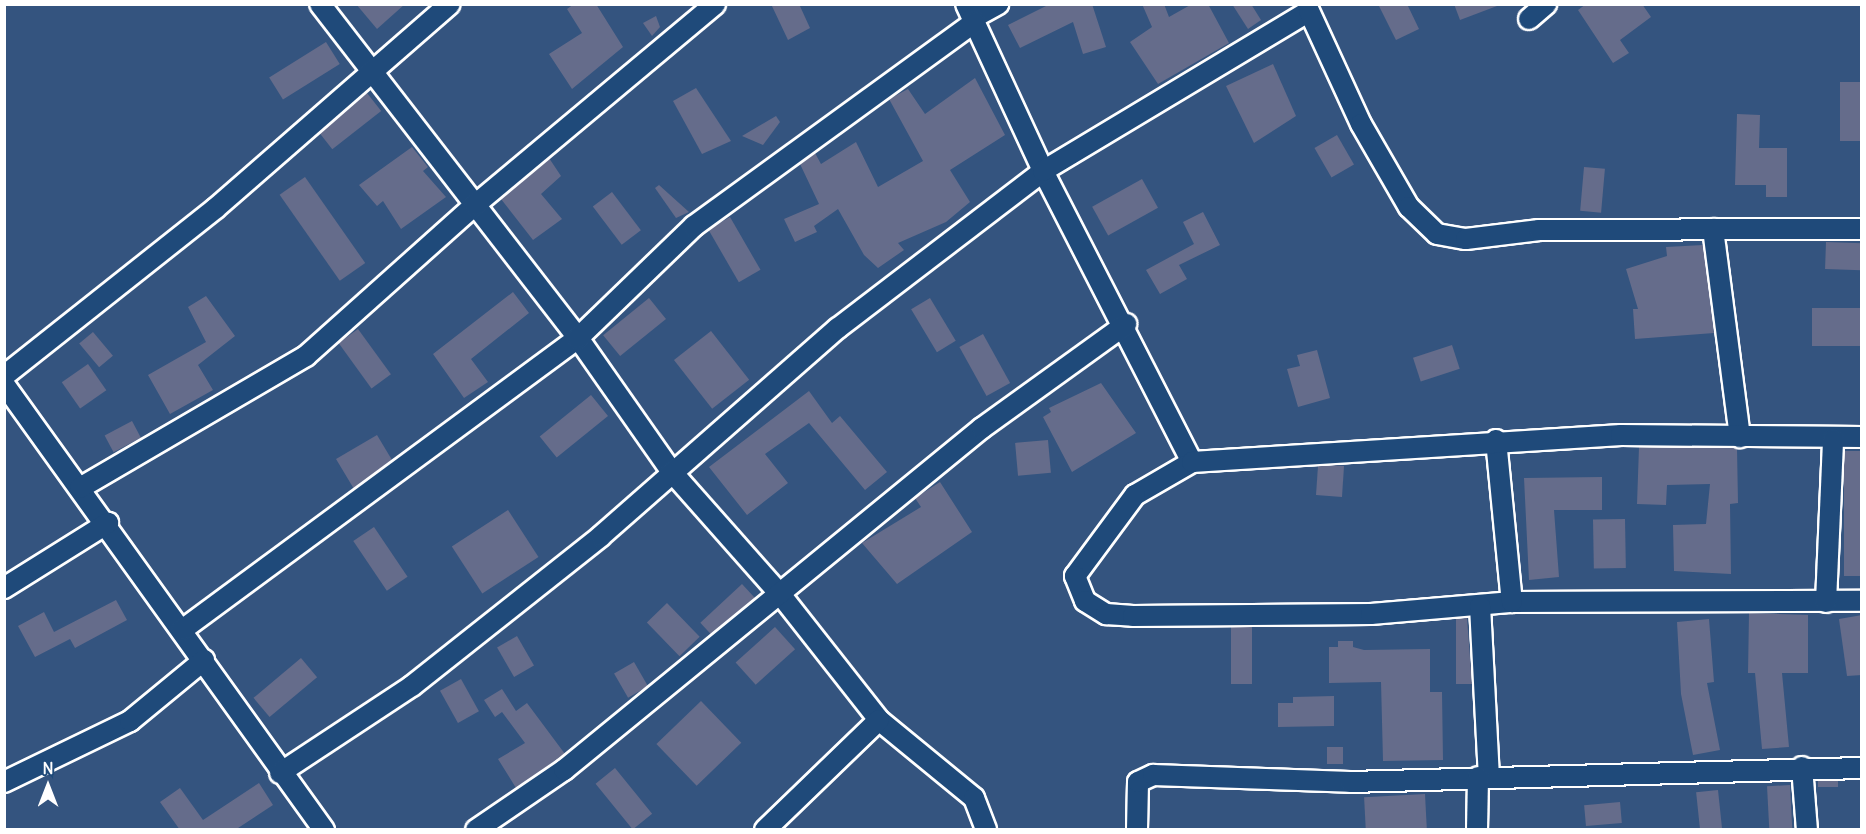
<!DOCTYPE html>
<html>
<head>
<meta charset="utf-8">
<style>
  body { margin:0 }
  #map { position:relative; width:1866px; height:834px; overflow:hidden; background:#34547f; font-family:Delius,sans-serif }
  div>[style] { position:absolute }
  .building>* { inset:0; background:#656c8b; transform-origin:0 0 }
  .roads { filter:drop-shadow(2px 0 #fff) drop-shadow(-2px 0 #fff) drop-shadow(0 2px #fff) drop-shadow(0 -2px #fff) }
  .street>* { height:20px; margin:-10px; padding:0 10px; transform-origin:10px; border-radius:10px; background:#1f4a7a }
  span { translate:-50% -50%; white-space:nowrap; text-align:center; line-height:1.15; -webkit-text-stroke:6px #1f4a7a; paint-order:stroke }
  .frame { position:absolute; inset:0; border:6px solid #fff; pointer-events:none }
  .north { position:absolute; left:18px; top:756px; width:60px; height:60px; -webkit-text-stroke:4px #1f4a7a; paint-order:stroke; rotate:0deg; font-size:16px; font-weight:700; line-height:24px; text-align:center; color:#fff }
  .north::after { content:''; display:block; margin:auto; width:21px; height:27px; background:#fff; clip-path:polygon(50% 0,100% 100%,50% 72%,0 100%) }
</style>
</head>
<body>
<div id="map">
  <div class="building">
    <div style="clip-path:polygon(356px 4px,405px 4px,377px 29px)"></div>
    <div style="clip-path:polygon(574px 4px,596px 4px,623px 47px,572px 89px,549px 54px,582px 33px,567px 9px)"></div>
    <div style="clip-path:polygon(771px 4px,799px 4px,810px 28px,788px 40px)"></div>
    <div style="clip-path:polygon(1050px 4px,1092px 4px,1106px 47px,1083px 54px,1073px 22px,1020px 48px,1008px 25px)"></div>
    <div style="clip-path:polygon(1142px 4px,1164px 4px,1169px 17px,1192px 4px,1208px 4px,1229px 43px,1158px 84px,1130px 42px,1152px 27px)"></div>
    <div style="clip-path:polygon(1232px 4px,1251px 4px,1261px 20px,1248px 29px)"></div>
    <div style="clip-path:polygon(1378px 4px,1407px 4px,1419px 29px,1396px 40px)"></div>
    <div style="clip-path:polygon(1454px 4px,1497px 4px,1497px 6px,1460px 20px)"></div>
    <div style="clip-path:polygon(1586px 4px,1642px 4px,1651px 17px,1620px 40px,1629px 53px,1613px 63px,1578px 10px)"></div>
    <div style="clip-path:polygon(656px 16px,660px 27px,652px 36px,643px 23px)"></div>
    <div style="left:326px;top:42px;width:26px;height:67px;rotate:58deg"></div>
    <div style="clip-path:polygon(1273px 64px,1296px 116px,1254px 143px,1226px 86px)"></div>
    <div style="clip-path:polygon(975px 78px,1005px 135px,950px 170px,970px 202px,946px 222px,898px 243px,904px 250px,878px 268px,864px 255px,838px 209px,814px 226px,817px 232px,795px 242px,784px 219px,819px 204px,800px 164px,815px 153px,821px 164px,856px 142px,878px 187px,923px 161px,889px 99px,908px 89px,925px 114px)"></div>
    <div style="left:1840px;top:82px;width:22px;height:59px"></div>
    <div style="clip-path:polygon(696px 88px,731px 141px,702px 154px,673px 101px)"></div>
    <div style="left:367px;top:93px;width:23px;height:62px;rotate:52deg"></div>
    <div style="clip-path:polygon(1737px 114px,1760px 115px,1759px 148px,1787px 148px,1787px 197px,1766px 197px,1766px 185px,1735px 185px)"></div>
    <div style="clip-path:polygon(776px 116px,780px 122px,763px 145px,742px 136px)"></div>
    <div style="left:1337px;top:135px;width:34px;height:26px;rotate:60deg"></div>
    <div style="clip-path:polygon(412px 147px,428px 167px,423px 171px,446px 197px,401px 229px,383px 201px,377px 206px,359px 185px)"></div>
    <div style="clip-path:polygon(549px 158px,561px 176px,541px 194px,562px 219px,533px 240px,501px 199px)"></div>
    <div style="left:1584px;top:167px;width:21px;height:44px;rotate:5deg"></div>
    <div style="left:305px;top:177px;width:105px;height:31px;rotate:55deg"></div>
    <div style="left:1142px;top:179px;width:33px;height:57px;rotate:61deg"></div>
    <div style="clip-path:polygon(659px 185px,689px 212px,676px 218px,655px 188px)"></div>
    <div style="left:612px;top:192px;width:48px;height:24px;rotate:53deg"></div>
    <div style="clip-path:polygon(1203px 212px,1220px 245px,1179px 265px,1187px 279px,1160px 294px,1146px 270px,1194px 244px,1183px 222px)"></div>
    <div style="left:730px;top:217px;width:61px;height:25px;rotate:60deg"></div>
    <div style="left:1826px;top:242px;width:36px;height:27px;rotate:2deg"></div>
    <div style="clip-path:polygon(1703px 245px,1714px 333px,1635px 339px,1633px 309px,1638px 309px,1626px 269px,1667px 256px,1666px 247px)"></div>
    <div style="clip-path:polygon(513px 292px,529px 313px,471px 359px,488px 382px,464px 398px,433px 354px)"></div>
    <div style="clip-path:polygon(206px 296px,235px 336px,198px 365px,213px 390px,170px 414px,148px 375px,206px 342px,188px 307px)"></div>
    <div style="left:649px;top:298px;width:27px;height:59px;rotate:51deg"></div>
    <div style="left:930px;top:298px;width:50px;height:22px;rotate:59deg"></div>
    <div style="left:1812px;top:308px;width:50px;height:38px"></div>
    <div style="left:358px;top:329px;width:56px;height:24px;rotate:54deg"></div>
    <div style="left:711px;top:331px;width:62px;height:47px;rotate:52deg"></div>
    <div style="left:93px;top:332px;width:31px;height:18px;rotate:50deg"></div>
    <div style="left:983px;top:334px;width:56px;height:27px;rotate:61deg"></div>
    <div style="left:1452px;top:345px;width:25px;height:41px;rotate:72deg"></div>
    <div style="clip-path:polygon(1317px 350px,1330px 398px,1298px 407px,1287px 369px,1300px 366px,1297px 355px)"></div>
    <div style="left:88px;top:364px;width:32px;height:32px;rotate:55deg"></div>
    <div style="clip-path:polygon(1101px 383px,1136px 433px,1072px 472px,1043px 417px,1051px 412px,1049px 408px)"></div>
    <div style="clip-path:polygon(809px 391px,832px 423px,840px 416px,887px 472px,865px 490px,809px 423px,765px 454px,788px 483px,747px 515px,709px 467px)"></div>
    <div style="left:591px;top:395px;width:27px;height:66px;rotate:51deg"></div>
    <div style="left:132px;top:421px;width:19px;height:31px;rotate:62deg"></div>
    <div style="clip-path:polygon(377px 435px,392px 460px,354px 489px,336px 459px)"></div>
    <div style="left:1048px;top:440px;width:33px;height:33px;rotate:85deg"></div>
    <div style="clip-path:polygon(1639px 447px,1737px 448px,1738px 503px,1730px 504px,1731px 574px,1674px 571px,1673px 525px,1706px 524px,1710px 484px,1667px 485px,1666px 505px,1637px 504px)"></div>
    <div style="left:1862px;top:451px;width:125px;height:18px;rotate:90deg"></div>
    <div style="clip-path:polygon(1328px 465px,1344px 466px,1342px 497px,1316px 495px,1318px 466px)"></div>
    <div style="clip-path:polygon(1602px 477px,1602px 510px,1554px 510px,1559px 577px,1529px 580px,1524px 478px)"></div>
    <div style="clip-path:polygon(940px 482px,972px 532px,897px 584px,862px 543px,921px 507px,915px 498px)"></div>
    <div style="left:508px;top:510px;width:56px;height:67px;rotate:57deg"></div>
    <div style="left:1625px;top:519px;width:49px;height:32px;rotate:89deg"></div>
    <div style="left:374px;top:527px;width:60px;height:25px;rotate:56deg"></div>
    <div style="left:742px;top:584px;width:19px;height:57px;rotate:47deg"></div>
    <div style="clip-path:polygon(116px 600px,127px 620px,75px 648px,70px 639px,35px 657px,18px 626px,44px 612px,54px 632px)"></div>
    <div style="left:667px;top:603px;width:47px;height:28px;rotate:46deg"></div>
    <div style="clip-path:polygon(1749px 613px,1808px 615px,1808px 673px,1782px 673px,1789px 747px,1762px 749px,1755px 673px,1748px 673px)"></div>
    <div style="clip-path:polygon(1862px 615px,1862px 675px,1847px 676px,1839px 619px)"></div>
    <div style="clip-path:polygon(1467px 618px,1472px 684px,1456px 684px,1456px 619px)"></div>
    <div style="clip-path:polygon(1709px 619px,1714px 682px,1707px 683px,1720px 750px,1693px 755px,1681px 694px,1677px 622px)"></div>
    <div style="left:775px;top:627px;width:30px;height:53px;rotate:48deg"></div>
    <div style="left:1231px;top:627px;width:21px;height:57px"></div>
    <div style="left:517px;top:636px;width:34px;height:23px;rotate:60deg"></div>
    <div style="clip-path:polygon(1338px 641px,1353px 641px,1353px 647px,1364px 650px,1430px 649px,1430px 692px,1442px 692px,1443px 760px,1383px 761px,1381px 682px,1329px 683px,1329px 647px,1338px 647px)"></div>
    <div style="left:301px;top:658px;width:25px;height:62px;rotate:50deg"></div>
    <div style="left:634px;top:662px;width:28px;height:23px;rotate:60deg"></div>
    <div style="left:461px;top:679px;width:37px;height:24px;rotate:61deg"></div>
    <div style="clip-path:polygon(502px 689px,516px 711px,527px 703px,565px 754px,516px 788px,498px 759px,525px 743px,502px 712px,495px 717px,484px 700px)"></div>
    <div style="clip-path:polygon(1334px 696px,1334px 726px,1278px 727px,1278px 703px,1293px 703px,1293px 697px)"></div>
    <div style="left:701px;top:701px;width:58px;height:62px;rotate:46deg"></div>
    <div style="left:1327px;top:747px;width:16px;height:17px"></div>
    <div style="left:615px;top:768px;width:59px;height:25px;rotate:51deg"></div>
    <div style="left:1818px;top:781px;width:20px;height:6px"></div>
    <div style="clip-path:polygon(259px 783px,273px 805px,235px 830px,180px 830px,160px 802px,180px 788px,203px 820px)"></div>
    <div style="left:1790px;top:785px;width:45px;height:23px;rotate:87deg"></div>
    <div style="left:1718px;top:790px;width:40px;height:22px;rotate:84deg"></div>
    <div style="left:1425px;top:794px;width:36px;height:61px;rotate:87deg"></div>
    <div style="left:1620px;top:802px;width:21px;height:36px;rotate:85deg"></div>
  </div>
  <div class="roads">
    <div class="street">
      <div style="left:320px;top:4px;width:422px;rotate:52.3deg"></div>
      <div style="left:578px;top:338px;width:164px;rotate:55deg"></div>
      <div style="left:672px;top:472px;width:163px;rotate:48.5deg"></div>
      <div style="left:780px;top:594px;width:160px;rotate:51.8deg"></div>
      <div style="left:879px;top:720px;width:123px;rotate:39.4deg"></div>
      <div style="left:974px;top:798px;width:34px;rotate:69deg"></div>
      <div style="left:966px;top:4px;width:184px;rotate:65.2deg"></div>
      <div style="left:1043px;top:171px;width:327px;rotate:62.9deg"></div>
      <div style="left:1192px;top:462px;width:66px;rotate:149.9deg"></div>
      <div style="left:1135px;top:495px;width:101px;rotate:126.5deg"></div>
      <div style="left:1075px;top:576px;width:27px;rotate:68deg"></div>
      <div style="left:1085px;top:601px;width:25px;rotate:32deg"></div>
      <div style="left:1106px;top:614px;width:27px;rotate:4deg"></div>
      <div style="left:1133px;top:616px;width:238px;rotate:-0.5deg"></div>
      <div style="left:1371px;top:614px;width:142px;rotate:-4.9deg"></div>
      <div style="left:1512px;top:602px;width:350px;rotate:-0.2deg"></div>
      <div style="left:973px;top:18px;width:29px;rotate:-29deg"></div>
      <div style="left:1529px;top:19px;width:23px;rotate:-41deg"></div>
      <div style="left:1713px;top:229px;width:210px;rotate:82.6deg"></div>
      <div style="left:4px;top:376px;width:270px;rotate:-38.4deg"></div>
      <div style="left:216px;top:208px;width:310px;rotate:-41.1deg"></div>
      <div style="left:4px;top:384px;width:549px;rotate:54.34deg"></div>
      <div style="left:1496px;top:440px;width:163px;rotate:84.4deg"></div>
      <div style="left:1192px;top:462px;width:430px;rotate:-3.6deg"></div>
      <div style="left:1621px;top:435px;width:241px;rotate:0.5deg"></div>
      <div style="left:80px;top:488px;width:262px;rotate:-30.3deg"></div>
      <div style="left:306px;top:356px;width:227px;rotate:-41.8deg"></div>
      <div style="left:475px;top:205px;width:313px;rotate:-39.9deg"></div>
      <div style="left:4px;top:588px;width:123px;rotate:-32deg"></div>
      <div style="left:1826px;top:602px;width:163px;rotate:-87.5deg"></div>
      <div style="left:1480px;top:606px;width:171px;rotate:87deg"></div>
      <div style="left:182px;top:630px;width:492px;rotate:-36.4deg"></div>
      <div style="left:578px;top:338px;width:161px;rotate:-44deg"></div>
      <div style="left:694px;top:226px;width:347px;rotate:-36deg"></div>
      <div style="left:1802px;top:767px;width:63px;rotate:85.5deg"></div>
      <div style="left:280px;top:773px;width:158px;rotate:-33.4deg"></div>
      <div style="left:412px;top:686px;width:241px;rotate:-38.4deg"></div>
      <div style="left:601px;top:536px;width:315px;rotate:-41.3deg"></div>
      <div style="left:838px;top:328px;width:258px;rotate:-37.4deg"></div>
      <div style="left:1043px;top:171px;width:310px;rotate:-31deg"></div>
      <div style="left:1309px;top:11px;width:124px;rotate:65.3deg"></div>
      <div style="left:1361px;top:124px;width:96px;rotate:60deg"></div>
      <div style="left:1409px;top:207px;width:39px;rotate:44deg"></div>
      <div style="left:1437px;top:234px;width:29px;rotate:10deg"></div>
      <div style="left:1466px;top:239px;width:74px;rotate:-7deg"></div>
      <div style="left:1539px;top:230px;width:323px;rotate:-0.2deg"></div>
      <div style="left:4px;top:782px;width:140px;rotate:-25.8deg"></div>
      <div style="left:130px;top:721px;width:96px;rotate:-39.5deg"></div>
      <div style="left:476px;top:830px;width:107px;rotate:-34.3deg"></div>
      <div style="left:564px;top:770px;width:540px;rotate:-39.29deg"></div>
      <div style="left:982px;top:428px;width:178px;rotate:-35.8deg"></div>
      <div style="left:765px;top:830px;width:158px;rotate:-44deg"></div>
      <div style="left:1137px;top:830px;width:48px;rotate:-88.8deg"></div>
      <div style="left:1138px;top:782px;width:17px;rotate:-25deg"></div>
      <div style="left:1153px;top:775px;width:197px;rotate:2deg"></div>
      <div style="left:1350px;top:782px;width:512px;rotate:-1.57deg"></div>
      <div style="left:1477px;top:830px;width:53px;rotate:-88.9deg"></div>
    </div>
  </div>
  <div class="frame"></div>
  <div class="north">N</div>
</div>
</body>
</html>
